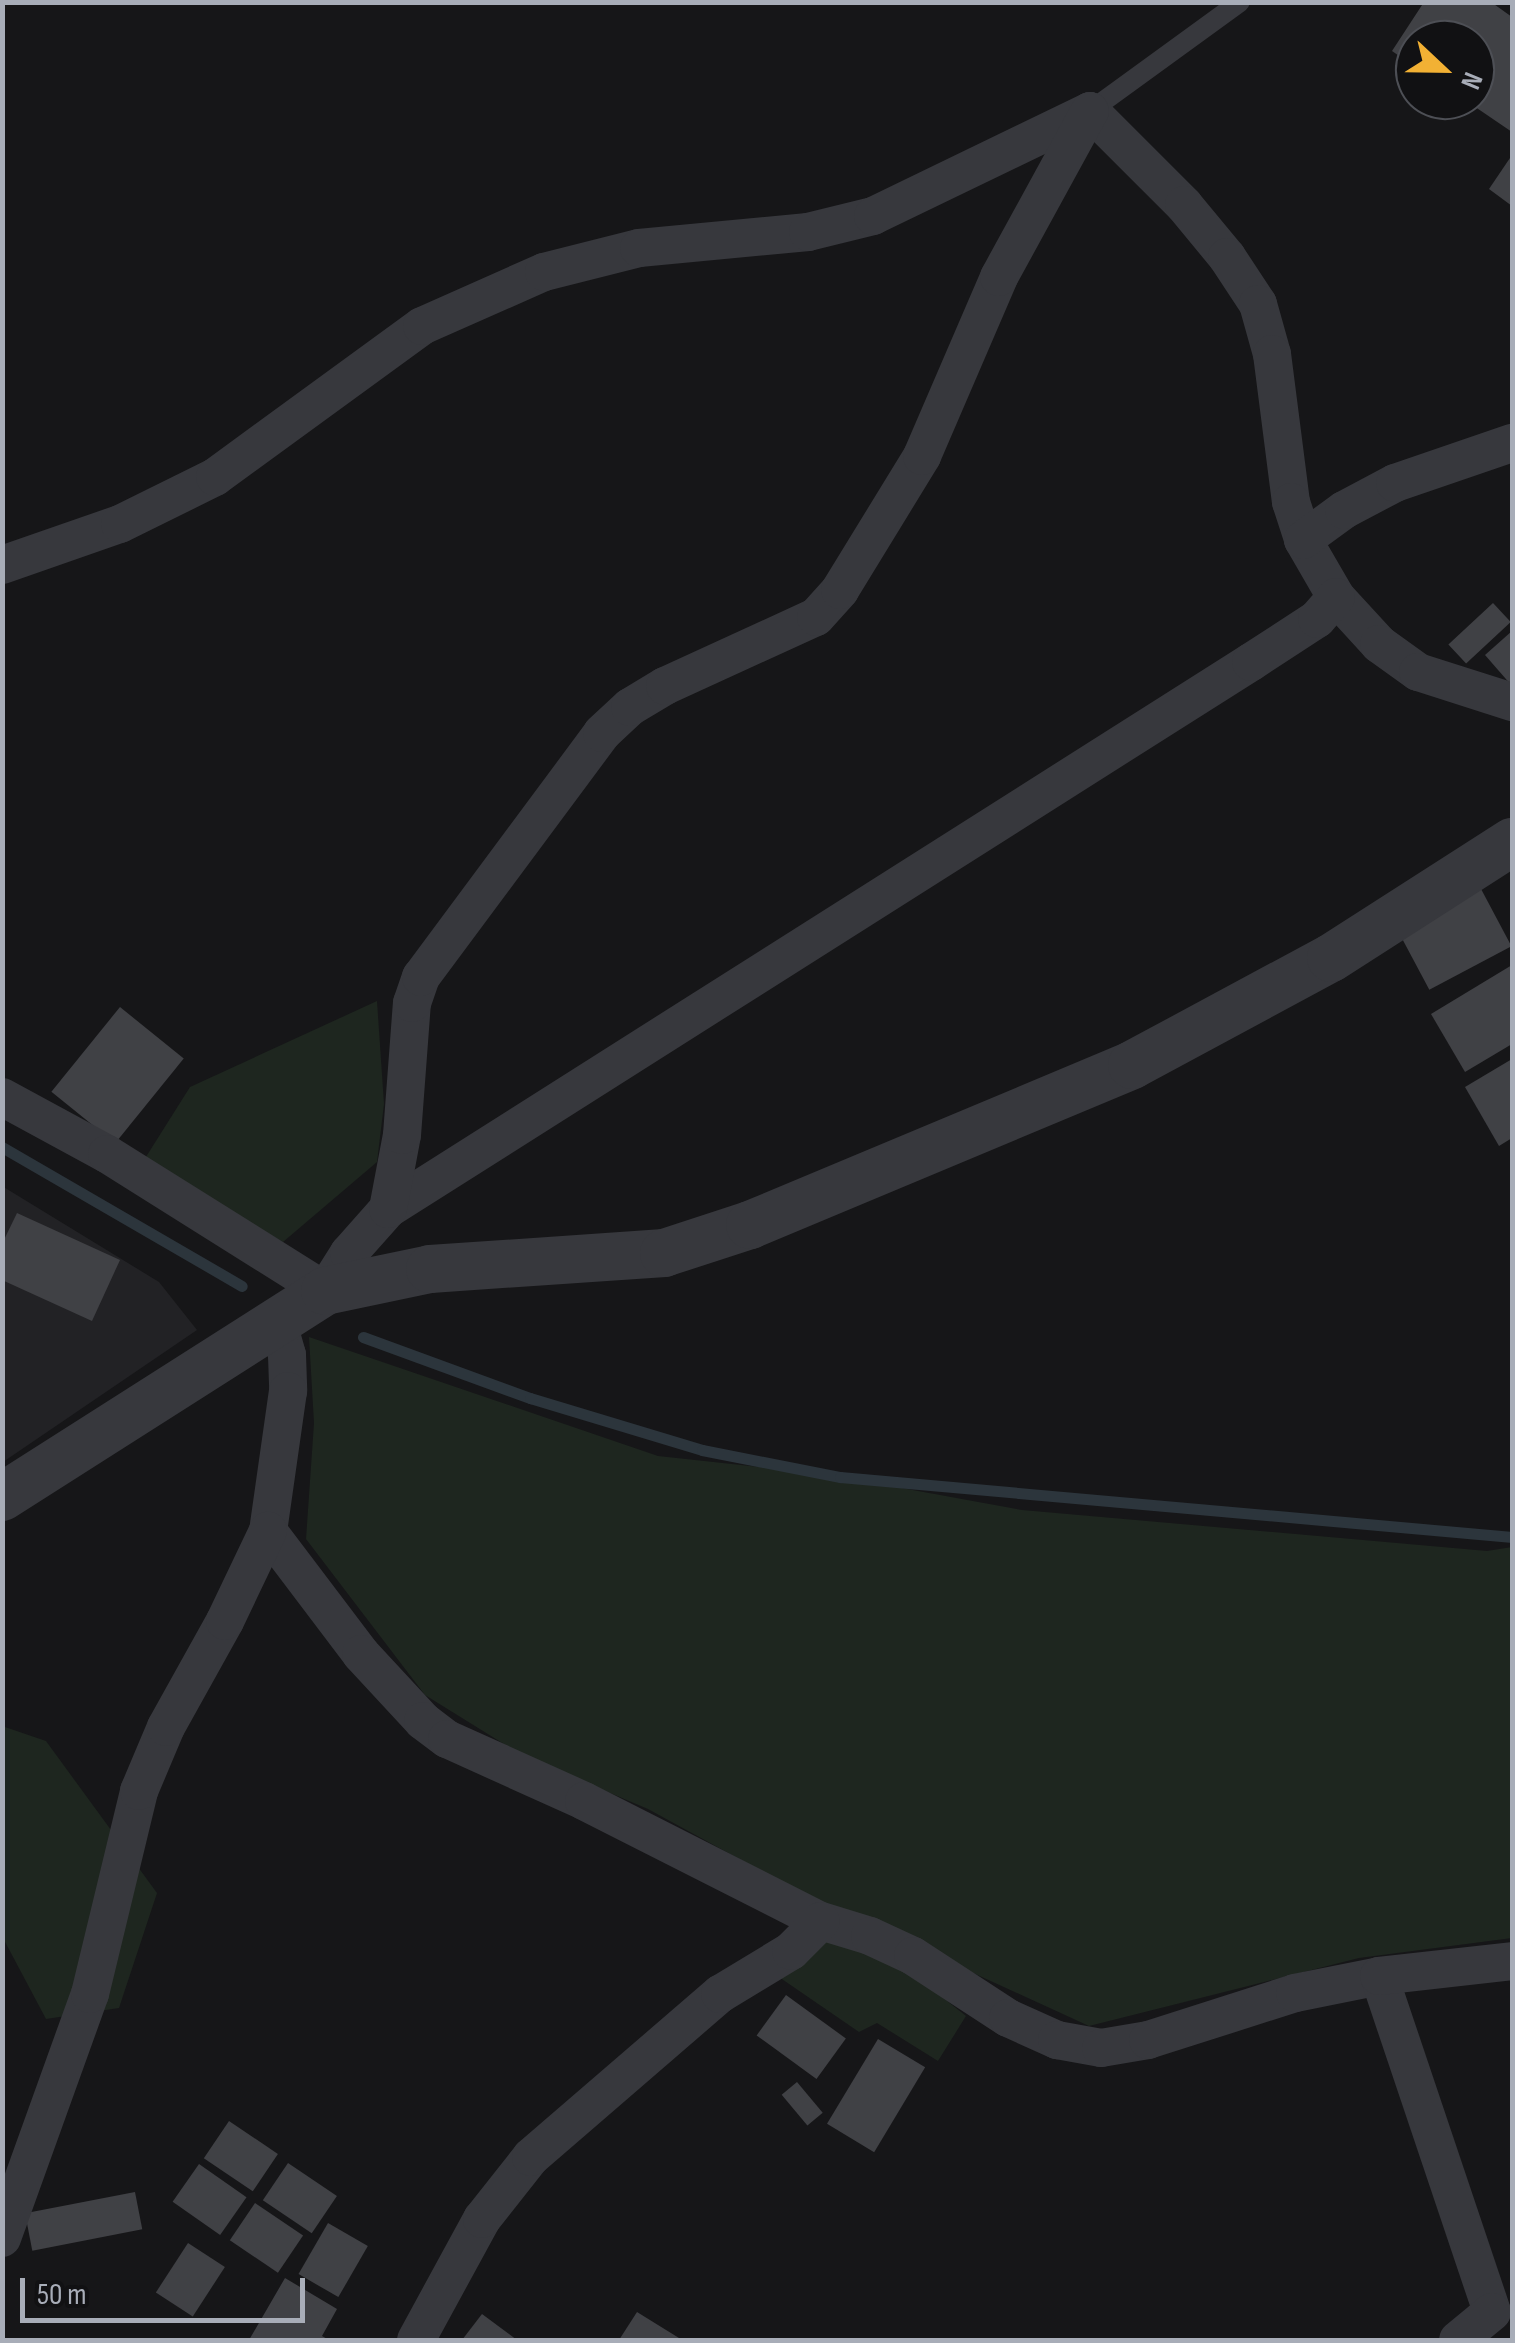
<!DOCTYPE html>
<html>
<head>
<meta charset="utf-8">
<style>
  body { margin:0 }
  #map { position:relative; width:1515px; height:2343px; overflow:hidden; background:#161618; font-family:"Sofia Sans Condensed",sans-serif }
  div>[style] { position:absolute }
  .built>* { inset:0; background:#222225 }
  .green>* { inset:0; background:#1e261f }
  .stream>* { height:11px; margin:-5.5px; padding:0 5.5px; transform-origin:5.5px; border-radius:5.5px; background:#2c353c }
  .building>* { inset:0; background:#404145; transform-origin:0 0 }
  .service>* { height:20px; margin:-10px; padding:0 10px; transform-origin:10px; border-radius:10px; background:#37383d }
  .minor>* { height:38px; margin:-19px; padding:0 19px; transform-origin:19px; border-radius:19px; background:#37383d }
  .tertiary>* { height:48px; margin:-24px; padding:0 24px; transform-origin:24px; border-radius:24px; background:#37383d }
  span { translate:-50% -50%; white-space:nowrap; text-align:center; line-height:1.15; -webkit-text-stroke:9px #111113; paint-order:stroke }
  .frame { position:absolute; inset:0; border:5px solid #a8adb8; pointer-events:none }
  .north { position:absolute; left:1395px; top:20px; width:100px; height:100px; box-sizing:border-box; background:#111113; border:2px solid #4d4f55; border-radius:50%; rotate:112deg; font-size:28px; font-weight:700; line-height:40px; text-align:center; color:#a8adb8 }
  .north::after { content:''; display:block; margin:auto; width:35px; height:45px; background:#f2b134; clip-path:polygon(50% 0,100% 100%,50% 72%,0 100%) }
  .scale { position:absolute; left:20px; top:2278px; width:285px; height:45px; box-sizing:border-box; border:5px solid #a8adb8; border-top:0; padding-left:12px; font-size:30px; line-height:35px; white-space:nowrap; color:#a8adb8; -webkit-text-stroke:8px #111113; paint-order:stroke }
</style>
</head>
<body>
<div id="map">
  <div class="built">
    <div style="clip-path:polygon(2px 1186px,159px 1282px,197px 1330px,3px 1462px)"></div>
  </div>
  <div class="green">
    <div style="clip-path:polygon(377px 1001px,384px 1104px,377px 1162px,283px 1242px,178px 1187px,144px 1160px,190px 1087px)"></div>
    <div style="clip-path:polygon(309px 1337px,658px 1456px,825px 1474px,1022px 1510px,1487px 1551px,1512px 1547px,1512px 1938px,1359px 1958px,1089px 2026px,818px 1902px,648px 1809px,525px 1757px,425px 1695px,306px 1539px,314px 1423px)"></div>
    <div style="clip-path:polygon(2px 1726px,46px 1741px,157px 1893px,119px 2008px,46px 2019px,3px 1938px)"></div>
    <div style="clip-path:polygon(825px 1936px,907px 1969px,966px 2016px,938px 2061px,877px 2023px,859px 2032px,776px 1975px)"></div>
  </div>
  <div class="stream">
    <div style="left:2px;top:1147px;width:277px;rotate:30.1deg"></div>
    <div style="left:363px;top:1337px;width:178px;rotate:20.1deg"></div>
    <div style="left:530px;top:1398px;width:180px;rotate:16.8deg"></div>
    <div style="left:702px;top:1450px;width:141px;rotate:11.1deg"></div>
    <div style="left:840px;top:1477px;width:675px;rotate:5.1deg"></div>
  </div>
  <div class="building">
    <div style="clip-path:polygon(1424px 2px,1491px 2px,1512px 17px,1512px 132px,1465px 100px,1475px 100px,1475px 40px,1415px 40px,1415px 67px,1392px 51px)"></div>
    <div style="clip-path:polygon(1512px 155px,1512px 206px,1489px 189px)"></div>
    <div style="left:1493px;top:603px;width:26px;height:61px;rotate:47deg"></div>
    <div style="clip-path:polygon(1512px 631px,1512px 686px,1485px 655px)"></div>
    <div style="left:1480px;top:887px;width:67px;height:93px;rotate:62deg"></div>
    <div style="clip-path:polygon(1512px 965px,1512px 1044px,1465px 1072px,1431px 1014px)"></div>
    <div style="left:120px;top:1007px;width:82px;height:109px;rotate:39deg"></div>
    <div style="clip-path:polygon(1512px 1059px,1512px 1138px,1499px 1146px,1465px 1087px)"></div>
    <div style="clip-path:polygon(17px 1213px,120px 1260px,92px 1321px,2px 1280px,2px 1244px)"></div>
    <div style="left:786px;top:1995px;width:74px;height:50px;rotate:36deg"></div>
    <div style="left:878px;top:2039px;width:55px;height:99px;rotate:31deg"></div>
    <div style="left:797px;top:2082px;width:40px;height:20px;rotate:50deg"></div>
    <div style="left:229px;top:2121px;width:59px;height:45px;rotate:34deg"></div>
    <div style="left:288px;top:2163px;width:59px;height:45px;rotate:34deg"></div>
    <div style="left:199px;top:2164px;width:58px;height:46px;rotate:35deg"></div>
    <div style="left:135px;top:2192px;width:38px;height:112px;rotate:79deg"></div>
    <div style="left:255px;top:2203px;width:58px;height:45px;rotate:34deg"></div>
    <div style="left:328px;top:2223px;width:46px;height:59px;rotate:30deg"></div>
    <div style="left:188px;top:2243px;width:44px;height:59px;rotate:33deg"></div>
    <div style="clip-path:polygon(285px 2278px,337px 2309px,322px 2336px,329px 2340px,249px 2340px)"></div>
    <div style="clip-path:polygon(637px 2312px,679px 2338px,678px 2340px,619px 2340px)"></div>
    <div style="clip-path:polygon(482px 2314px,517px 2340px,462px 2340px)"></div>
  </div>
  <div class="service">
    <div style="left:1090px;top:111px;width:185px;rotate:-36deg"></div>
  </div>
  <div class="minor">
    <div style="left:1090px;top:111px;width:133px;rotate:45deg"></div>
    <div style="left:1184px;top:205px;width:67px;rotate:50.4deg"></div>
    <div style="left:1227px;top:257px;width:56px;rotate:56.6deg"></div>
    <div style="left:1258px;top:304px;width:52px;rotate:74.4deg"></div>
    <div style="left:1272px;top:354px;width:149px;rotate:82.7deg"></div>
    <div style="left:1291px;top:502px;width:40px;rotate:72deg"></div>
    <div style="left:1303px;top:540px;width:66px;rotate:59.9deg"></div>
    <div style="left:1336px;top:597px;width:64px;rotate:47.5deg"></div>
    <div style="left:1379px;top:644px;width:48px;rotate:35.7deg"></div>
    <div style="left:1418px;top:672px;width:99px;rotate:17.7deg"></div>
    <div style="left:1303px;top:540px;width:51px;rotate:-36.2deg"></div>
    <div style="left:1344px;top:510px;width:58px;rotate:-27.9deg"></div>
    <div style="left:1395px;top:483px;width:124px;rotate:-18.9deg"></div>
    <div style="left:2px;top:565px;width:125px;rotate:-19.2deg"></div>
    <div style="left:120px;top:524px;width:106px;rotate:-26.3deg"></div>
    <div style="left:215px;top:477px;width:256px;rotate:-36.1deg"></div>
    <div style="left:422px;top:326px;width:133px;rotate:-23.9deg"></div>
    <div style="left:544px;top:272px;width:98px;rotate:-14.2deg"></div>
    <div style="left:639px;top:248px;width:170px;rotate:-5.4deg"></div>
    <div style="left:808px;top:232px;width:67px;rotate:-13.8deg"></div>
    <div style="left:873px;top:216px;width:241px;rotate:-25.8deg"></div>
    <div style="left:2px;top:1097px;width:119px;rotate:28.5deg"></div>
    <div style="left:107px;top:1154px;width:257px;rotate:32.1deg"></div>
    <div style="left:325px;top:1291px;width:45px;rotate:-57.7deg"></div>
    <div style="left:349px;top:1253px;width:59px;rotate:-48.4deg"></div>
    <div style="left:388px;top:1209px;width:1022px;rotate:-32.37deg"></div>
    <div style="left:1251px;top:662px;width:79px;rotate:-33.1deg"></div>
    <div style="left:1317px;top:619px;width:29px;rotate:-49deg"></div>
    <div style="left:388px;top:1209px;width:75px;rotate:-79.3deg"></div>
    <div style="left:402px;top:1135px;width:132px;rotate:-85.7deg"></div>
    <div style="left:412px;top:1003px;width:28px;rotate:-71deg"></div>
    <div style="left:421px;top:977px;width:304px;rotate:-53.4deg"></div>
    <div style="left:602px;top:733px;width:38px;rotate:-43deg"></div>
    <div style="left:630px;top:707px;width:41px;rotate:-31deg"></div>
    <div style="left:665px;top:686px;width:166px;rotate:-24.6deg"></div>
    <div style="left:816px;top:617px;width:36px;rotate:-48deg"></div>
    <div style="left:840px;top:590px;width:157px;rotate:-58.5deg"></div>
    <div style="left:922px;top:456px;width:195px;rotate:-66.7deg"></div>
    <div style="left:999px;top:277px;width:189px;rotate:-61.3deg"></div>
    <div style="left:277px;top:1320px;width:36px;rotate:74deg"></div>
    <div style="left:287px;top:1355px;width:36px;rotate:88deg"></div>
    <div style="left:288px;top:1391px;width:141px;rotate:98.1deg"></div>
    <div style="left:268px;top:1531px;width:154px;rotate:52.9deg"></div>
    <div style="left:361px;top:1654px;width:91px;rotate:47.2deg"></div>
    <div style="left:423px;top:1721px;width:30px;rotate:37deg"></div>
    <div style="left:447px;top:1739px;width:150px;rotate:24.3deg"></div>
    <div style="left:584px;top:1801px;width:266px;rotate:26.9deg"></div>
    <div style="left:821px;top:1921px;width:51px;rotate:17deg"></div>
    <div style="left:870px;top:1936px;width:47px;rotate:24.9deg"></div>
    <div style="left:913px;top:1956px;width:113px;rotate:33.1deg"></div>
    <div style="left:1008px;top:2018px;width:54px;rotate:24.2deg"></div>
    <div style="left:1057px;top:2040px;width:45px;rotate:10.3deg"></div>
    <div style="left:1101px;top:2048px;width:48px;rotate:-9.7deg"></div>
    <div style="left:1148px;top:2040px;width:154px;rotate:-17.7deg"></div>
    <div style="left:1295px;top:1993px;width:86px;rotate:-11.4deg"></div>
    <div style="left:1379px;top:1976px;width:354px;rotate:71.4deg"></div>
    <div style="left:1492px;top:2312px;width:44px;rotate:140.5deg"></div>
    <div style="left:1379px;top:1976px;width:134px;rotate:-6.4deg"></div>
    <div style="left:2px;top:2238px;width:259px;rotate:-70.2deg"></div>
    <div style="left:90px;top:1994px;width:209px;rotate:-76.4deg"></div>
    <div style="left:139px;top:1791px;width:69px;rotate:-67.1deg"></div>
    <div style="left:166px;top:1727px;width:121px;rotate:-60.9deg"></div>
    <div style="left:225px;top:1621px;width:100px;rotate:-64.5deg"></div>
    <div style="left:416px;top:2340px;width:138px;rotate:-61.4deg"></div>
    <div style="left:482px;top:2219px;width:79px;rotate:-51.7deg"></div>
    <div style="left:531px;top:2157px;width:250px;rotate:-40.8deg"></div>
    <div style="left:720px;top:1994px;width:83px;rotate:-31.2deg"></div>
    <div style="left:791px;top:1951px;width:42px;rotate:-45deg"></div>
  </div>
  <div class="tertiary">
    <div style="left:2px;top:1497px;width:383px;rotate:-32.5deg"></div>
    <div style="left:325px;top:1291px;width:107px;rotate:-11.8deg"></div>
    <div style="left:430px;top:1269px;width:235px;rotate:-3.9deg"></div>
    <div style="left:664px;top:1253px;width:90px;rotate:-18deg"></div>
    <div style="left:750px;top:1225px;width:414px;rotate:-22.7deg"></div>
    <div style="left:1132px;top:1065px;width:226px;rotate:-28.3deg"></div>
    <div style="left:1331px;top:958px;width:215px;rotate:-32.7deg"></div>
  </div>
  <div class="frame"></div>
  <div class="north">N</div>
  <div class="scale">50 m</div>
</div>
</body>
</html>
